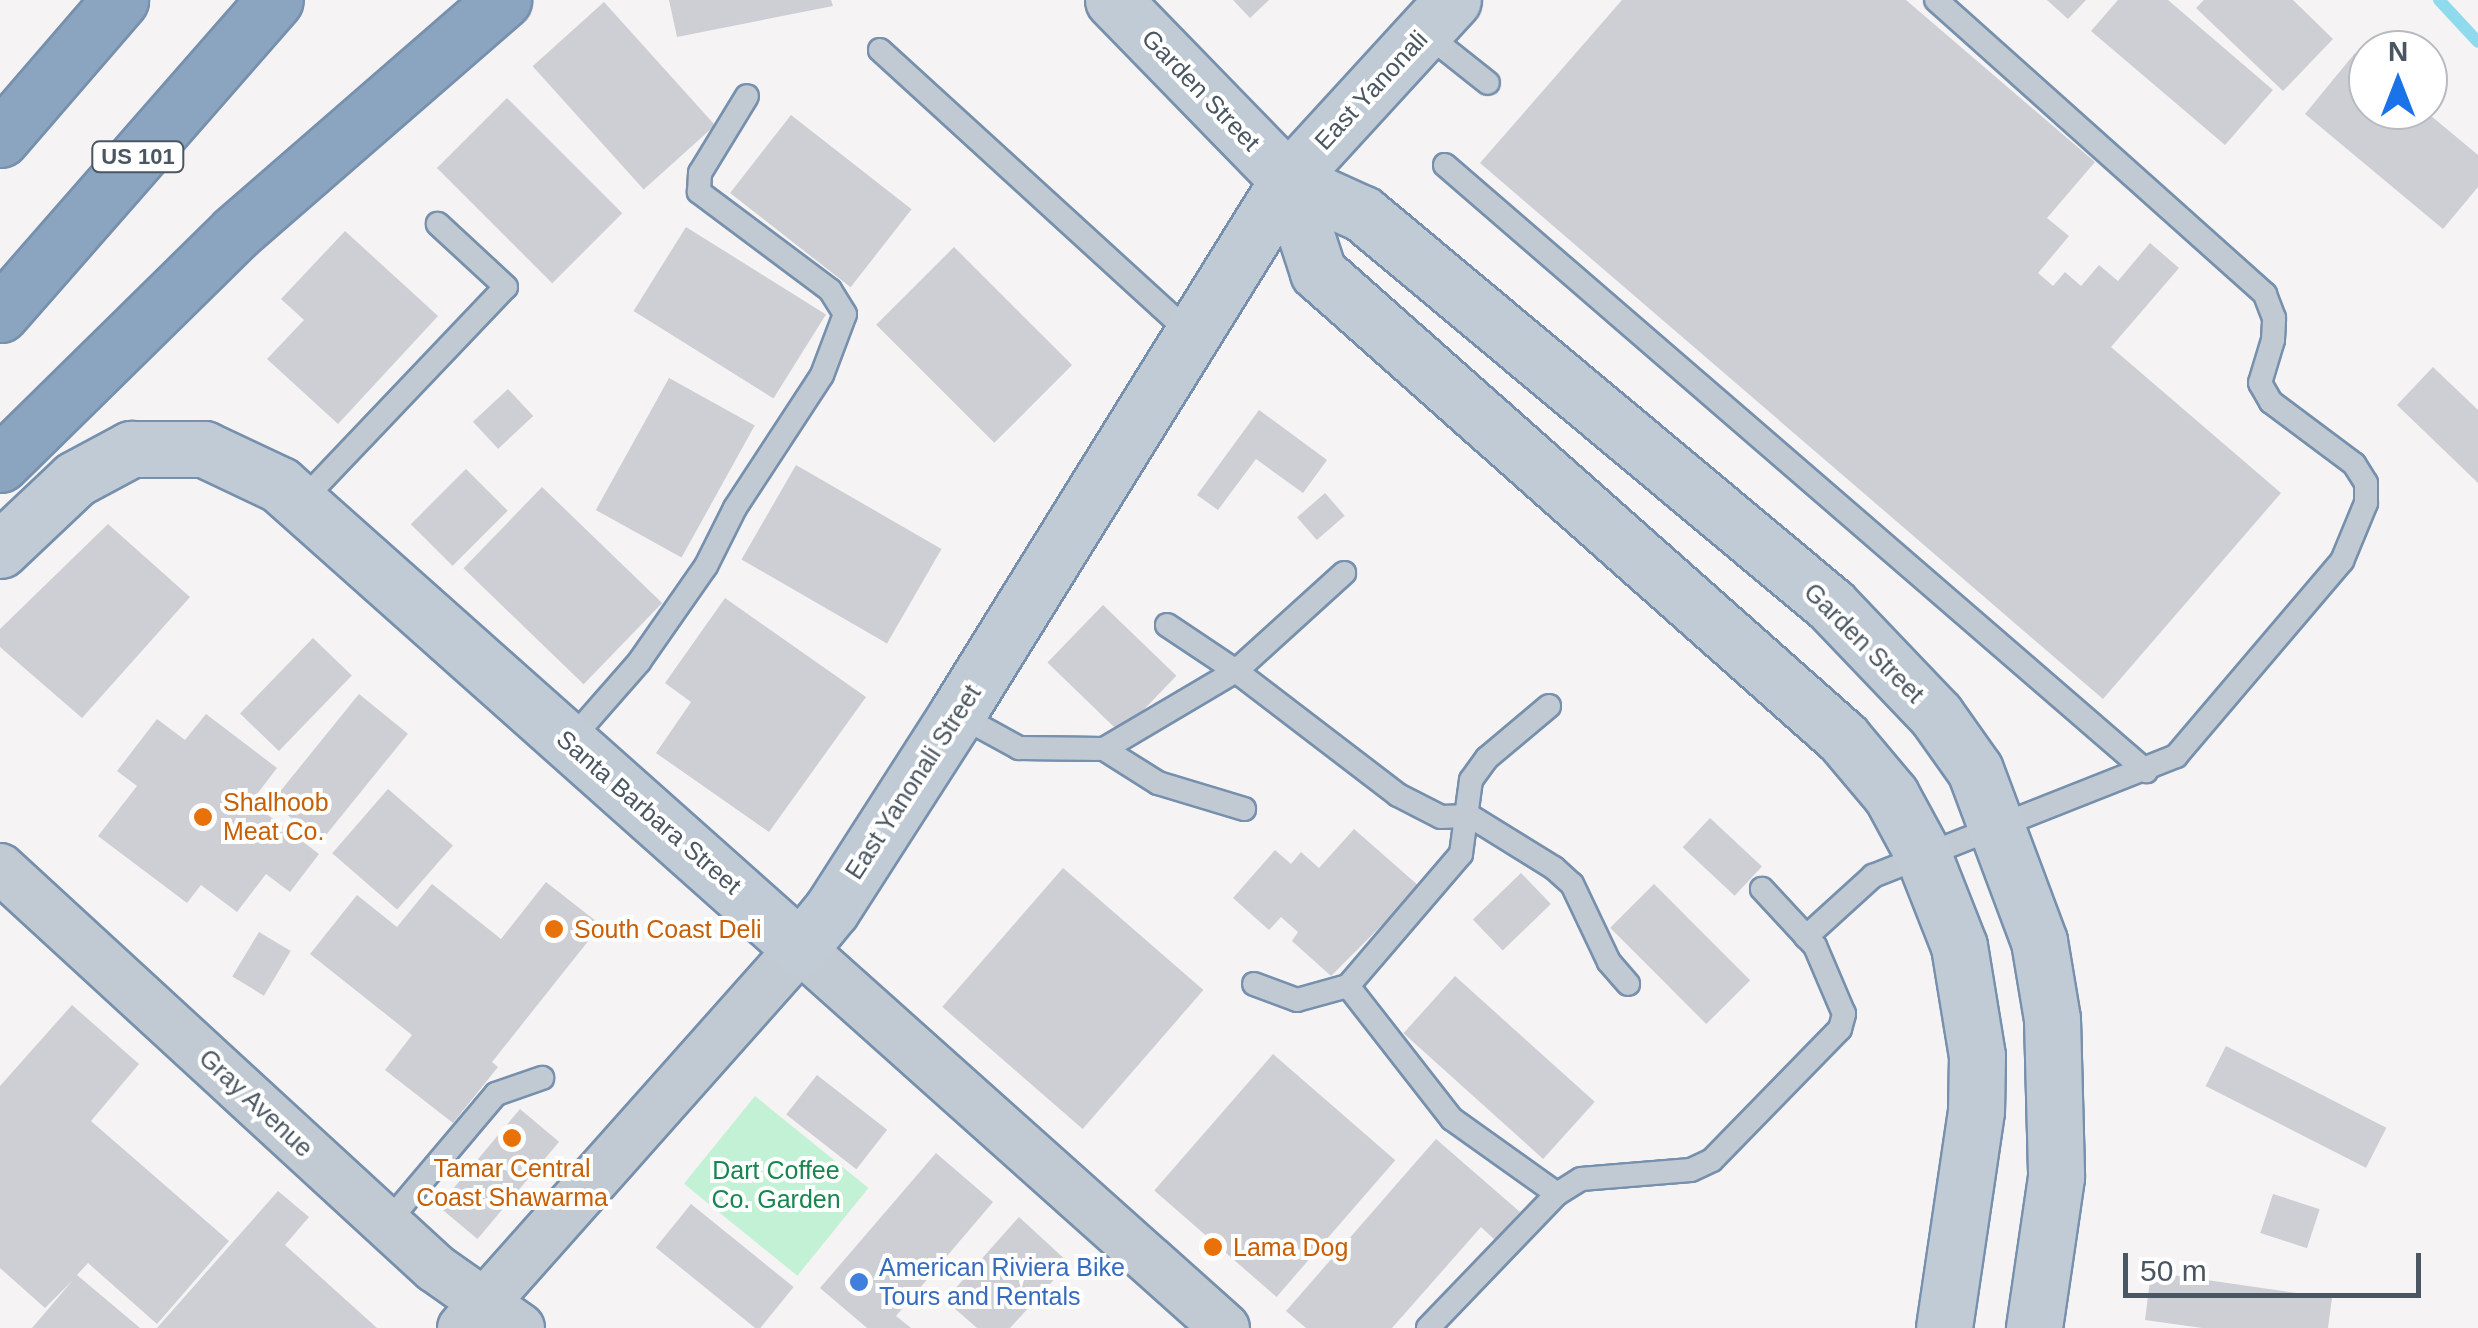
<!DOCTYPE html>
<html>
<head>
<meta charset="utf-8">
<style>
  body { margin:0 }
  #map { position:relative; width:2478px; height:1328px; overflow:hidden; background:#f5f3f3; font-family:Arial,sans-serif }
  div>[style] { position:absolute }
  .green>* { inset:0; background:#c3f1d5; transform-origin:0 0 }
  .stream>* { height:12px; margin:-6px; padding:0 6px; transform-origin:6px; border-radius:6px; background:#90daee }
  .building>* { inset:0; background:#cdcfd5; transform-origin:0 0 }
  .roads { filter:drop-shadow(2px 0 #7690ad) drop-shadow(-2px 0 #7690ad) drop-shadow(0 2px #7690ad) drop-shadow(0 -2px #7690ad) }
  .lane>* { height:22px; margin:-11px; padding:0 11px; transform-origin:11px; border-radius:11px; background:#c1cad2 }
  .street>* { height:48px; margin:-24px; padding:0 24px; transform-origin:24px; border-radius:24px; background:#c1cad2 }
  .secondary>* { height:55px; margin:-27.5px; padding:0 27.5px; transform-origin:27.5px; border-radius:27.5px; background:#c1cbd6 }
  .highway>* { height:55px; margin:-27.5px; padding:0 27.5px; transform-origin:27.5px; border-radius:27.5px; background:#8ba5c1 }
  .dots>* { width:28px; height:28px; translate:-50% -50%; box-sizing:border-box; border:5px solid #fff; border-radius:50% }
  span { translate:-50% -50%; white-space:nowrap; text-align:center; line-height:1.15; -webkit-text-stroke:8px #fff; paint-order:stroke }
  .shield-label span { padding:2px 8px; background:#fff; border:2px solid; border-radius:8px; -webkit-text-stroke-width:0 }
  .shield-label { font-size:22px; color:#4a5661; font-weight:700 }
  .street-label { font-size:25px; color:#4a5661 }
  .food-label { font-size:25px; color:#c56008 }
  .left { translate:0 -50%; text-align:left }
  .park-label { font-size:25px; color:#17864f }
  .shop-label { font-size:25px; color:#366cbe }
  .north { position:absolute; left:2348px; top:30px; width:100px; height:100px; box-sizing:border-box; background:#fff; border:2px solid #b7bbc0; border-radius:50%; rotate:0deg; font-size:28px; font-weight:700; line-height:40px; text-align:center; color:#4a5661 }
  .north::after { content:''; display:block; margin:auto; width:35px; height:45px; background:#1a73e8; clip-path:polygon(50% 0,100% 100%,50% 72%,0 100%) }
  .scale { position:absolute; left:2123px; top:1253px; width:298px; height:45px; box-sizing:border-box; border:5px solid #4a5661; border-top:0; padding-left:12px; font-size:30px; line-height:35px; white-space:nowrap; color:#4a5661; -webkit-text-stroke:8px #fff; paint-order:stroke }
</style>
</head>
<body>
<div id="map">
  <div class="green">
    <div style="left:755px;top:1096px;width:146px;height:113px;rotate:39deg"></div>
  </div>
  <div class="stream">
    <div style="left:2439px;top:0;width:57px;rotate:47.1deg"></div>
  </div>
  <div class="building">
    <div style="clip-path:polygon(669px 0,831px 0,833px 6px,677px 37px)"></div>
    <div style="clip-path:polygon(1233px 0,1269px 0,1250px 18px)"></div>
    <div style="clip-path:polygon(1622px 0,1906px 0,2095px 162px,2047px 218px,2069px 236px,2038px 273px,2053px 286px,2065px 272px,2081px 286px,2099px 265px,2118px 281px,2150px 243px,2179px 268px,2111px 347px,2281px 493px,2103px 699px,1480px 163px)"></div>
    <div style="clip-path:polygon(2047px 0,2086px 0,2068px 19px)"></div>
    <div style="clip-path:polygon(2118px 0,2168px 0,2273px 90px,2225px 145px,2091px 31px)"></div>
    <div style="clip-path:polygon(2204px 0,2293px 0,2333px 39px,2283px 91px,2196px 8px)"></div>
    <div style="left:604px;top:2px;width:166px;height:96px;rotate:48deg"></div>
    <div style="clip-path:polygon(2355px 53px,2368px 64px,2368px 110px,2424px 110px,2478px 155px,2478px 187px,2443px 229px,2305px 114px)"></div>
    <div style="left:507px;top:98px;width:163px;height:99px;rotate:45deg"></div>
    <div style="left:791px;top:115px;width:153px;height:99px;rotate:38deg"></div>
    <div style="left:686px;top:227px;width:165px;height:99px;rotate:32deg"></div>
    <div style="clip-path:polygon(345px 231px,438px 316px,338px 424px,267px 359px,304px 320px,281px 299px)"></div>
    <div style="left:954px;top:247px;width:167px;height:110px;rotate:45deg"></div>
    <div style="clip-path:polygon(2433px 367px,2478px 410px,2478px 483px,2397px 405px)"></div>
    <div style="left:669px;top:378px;width:98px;height:151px;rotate:29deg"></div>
    <div style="left:508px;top:389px;width:37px;height:48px;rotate:47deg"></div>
    <div style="clip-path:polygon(1259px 410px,1327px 460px,1303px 493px,1256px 459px,1218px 510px,1197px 495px)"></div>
    <div style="left:796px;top:465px;width:168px;height:109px;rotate:30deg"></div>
    <div style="left:466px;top:469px;width:59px;height:78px;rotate:45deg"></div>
    <div style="left:542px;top:487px;width:167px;height:113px;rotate:44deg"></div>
    <div style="left:1325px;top:493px;width:30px;height:37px;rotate:49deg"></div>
    <div style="clip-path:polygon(108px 524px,190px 597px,82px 718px,0 647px,0 629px)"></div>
    <div style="clip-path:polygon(725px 598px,866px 697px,769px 832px,656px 753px,691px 702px,665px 683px)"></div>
    <div style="left:1103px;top:605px;width:102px;height:80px;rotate:44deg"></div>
    <div style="left:313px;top:638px;width:54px;height:105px;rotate:44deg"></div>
    <div style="left:359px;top:694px;width:63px;height:139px;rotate:39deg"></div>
    <div style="clip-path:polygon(206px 714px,277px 768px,251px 802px,319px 854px,290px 892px,266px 874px,237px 912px,201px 885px,187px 903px,98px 836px,137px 786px,117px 771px,157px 719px,185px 740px)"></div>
    <div style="left:388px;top:789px;width:86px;height:85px;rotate:41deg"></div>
    <div style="left:1710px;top:818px;width:71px;height:40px;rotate:43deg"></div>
    <div style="clip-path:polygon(1354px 829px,1420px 887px,1331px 976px,1292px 941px,1298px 932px,1281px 917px,1269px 930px,1233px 898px,1275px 850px,1291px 864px,1301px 852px,1319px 868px)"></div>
    <div style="left:1063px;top:868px;width:186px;height:184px;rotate:41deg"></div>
    <div style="left:1521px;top:873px;width:43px;height:67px;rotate:46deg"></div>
    <div style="clip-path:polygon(546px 882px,601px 925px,492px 1062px,498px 1067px,453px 1123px,385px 1070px,412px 1035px,310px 954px,357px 895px,397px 927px,432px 884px,501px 939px)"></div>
    <div style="left:1654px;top:884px;width:136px;height:62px;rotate:45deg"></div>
    <div style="left:259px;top:932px;width:37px;height:52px;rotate:31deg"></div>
    <div style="left:1455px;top:976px;width:188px;height:77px;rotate:42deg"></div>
    <div style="clip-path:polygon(72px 1005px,139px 1064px,91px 1121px,229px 1241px,157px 1324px,88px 1263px,77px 1275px,140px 1328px,32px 1328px,73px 1280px,45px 1308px,0 1268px,0 1086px)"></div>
    <div style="left:2226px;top:1046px;width:180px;height:45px;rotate:27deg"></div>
    <div style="left:1273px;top:1054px;width:162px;height:181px;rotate:41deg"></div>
    <div style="left:817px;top:1075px;width:89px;height:50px;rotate:38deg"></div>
    <div style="left:520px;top:1109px;width:51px;height:127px;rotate:40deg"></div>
    <div style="clip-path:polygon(1436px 1139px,1520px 1212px,1495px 1240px,1481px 1227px,1392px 1328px,1306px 1328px,1286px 1311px)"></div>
    <div style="clip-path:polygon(936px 1153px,993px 1202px,896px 1316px,911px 1328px,867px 1328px,820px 1288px)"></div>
    <div style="clip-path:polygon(278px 1191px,309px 1217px,285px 1245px,377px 1328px,157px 1328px)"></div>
    <div style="left:2273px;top:1194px;width:49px;height:41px;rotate:18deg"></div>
    <div style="left:691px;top:1204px;width:132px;height:56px;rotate:39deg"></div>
    <div style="clip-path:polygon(1019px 1217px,1069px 1263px,1010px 1328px,977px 1328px,945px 1300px)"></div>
    <div style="clip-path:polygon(2151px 1272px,2332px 1298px,2328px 1328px,2202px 1328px,2145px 1320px)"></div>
  </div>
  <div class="roads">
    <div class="lane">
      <div style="left:1425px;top:33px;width:80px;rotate:38.4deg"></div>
      <div style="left:880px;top:50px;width:418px;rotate:42.4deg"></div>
      <div style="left:1445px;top:165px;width:927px;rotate:40.84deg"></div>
      <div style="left:300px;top:503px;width:298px;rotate:-46.4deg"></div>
      <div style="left:506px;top:287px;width:93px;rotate:-137.2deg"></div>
      <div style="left:1167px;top:625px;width:83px;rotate:33.7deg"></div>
      <div style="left:1236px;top:671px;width:146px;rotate:-42.2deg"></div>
      <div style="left:1549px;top:706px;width:81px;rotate:140deg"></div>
      <div style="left:1487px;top:758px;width:27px;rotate:126deg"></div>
      <div style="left:1471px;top:780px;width:75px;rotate:97.7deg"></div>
      <div style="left:1461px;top:854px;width:174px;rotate:130.6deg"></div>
      <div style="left:1348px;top:986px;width:169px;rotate:52deg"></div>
      <div style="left:1452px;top:1119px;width:129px;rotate:35.5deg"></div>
      <div style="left:957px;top:714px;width:71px;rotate:28.7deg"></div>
      <div style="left:1019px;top:748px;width:85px;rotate:0.7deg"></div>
      <div style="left:1104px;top:749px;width:153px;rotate:-30.6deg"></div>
      <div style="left:1236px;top:671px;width:204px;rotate:37.4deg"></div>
      <div style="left:1398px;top:795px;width:48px;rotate:27.1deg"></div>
      <div style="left:1441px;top:817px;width:29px;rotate:-2deg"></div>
      <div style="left:1470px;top:816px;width:99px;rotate:31.8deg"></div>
      <div style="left:1554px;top:868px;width:24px;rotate:42deg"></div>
      <div style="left:1572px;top:884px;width:86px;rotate:64.6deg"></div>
      <div style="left:1609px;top:962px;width:29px;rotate:49deg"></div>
      <div style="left:569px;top:742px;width:106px;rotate:-48.8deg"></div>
      <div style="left:639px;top:662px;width:117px;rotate:-55.1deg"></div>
      <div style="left:706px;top:566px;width:65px;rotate:-63.4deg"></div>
      <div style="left:735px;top:508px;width:159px;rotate:-56.8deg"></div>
      <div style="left:822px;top:375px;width:65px;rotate:-69.3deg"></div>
      <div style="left:845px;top:314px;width:28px;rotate:-122deg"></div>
      <div style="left:830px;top:290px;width:164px;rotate:-143.2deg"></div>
      <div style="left:699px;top:192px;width:19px;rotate:-87deg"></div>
      <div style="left:700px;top:173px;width:90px;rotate:-58.6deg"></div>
      <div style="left:1104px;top:749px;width:64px;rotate:32.2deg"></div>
      <div style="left:1158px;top:783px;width:90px;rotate:16.8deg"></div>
      <div style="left:1806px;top:937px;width:91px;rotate:-42.3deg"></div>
      <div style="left:1873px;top:876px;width:326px;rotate:-21.6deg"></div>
      <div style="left:2176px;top:756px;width:256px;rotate:-49.6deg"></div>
      <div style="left:2342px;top:561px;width:63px;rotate:-67.5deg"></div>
      <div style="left:2366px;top:503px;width:20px;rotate:-90deg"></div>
      <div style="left:2366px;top:483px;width:22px;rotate:-122deg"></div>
      <div style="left:2354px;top:464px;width:104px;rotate:-143.2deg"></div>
      <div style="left:2271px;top:402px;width:22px;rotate:-120deg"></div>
      <div style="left:2260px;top:383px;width:45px;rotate:-73.2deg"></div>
      <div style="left:2273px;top:340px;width:22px;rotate:-87deg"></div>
      <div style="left:2274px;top:318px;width:26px;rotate:-111deg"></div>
      <div style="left:2265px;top:294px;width:441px;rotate:-138.2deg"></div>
      <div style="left:1254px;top:984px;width:46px;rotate:20.4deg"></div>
      <div style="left:1297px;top:1000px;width:53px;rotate:-15.4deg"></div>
      <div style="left:387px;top:1223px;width:169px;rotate:-49.8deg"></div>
      <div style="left:496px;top:1094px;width:49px;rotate:-19.2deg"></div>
      <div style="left:1428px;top:1328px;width:186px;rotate:-46.1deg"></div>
      <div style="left:1557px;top:1194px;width:28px;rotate:-32deg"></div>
      <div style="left:1581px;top:1179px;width:110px;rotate:-4.7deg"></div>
      <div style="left:1691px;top:1170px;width:23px;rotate:-25deg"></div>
      <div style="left:1712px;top:1160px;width:183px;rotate:-45.7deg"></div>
      <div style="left:1840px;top:1029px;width:16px;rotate:-75deg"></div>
      <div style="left:1844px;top:1014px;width:74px;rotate:-113.1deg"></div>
      <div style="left:1815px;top:946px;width:78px;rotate:-132.9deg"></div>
    </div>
    <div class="street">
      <div style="left:0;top:868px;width:591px;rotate:42.6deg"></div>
      <div style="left:435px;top:1268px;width:104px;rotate:35.2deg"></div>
      <div style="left:462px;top:1328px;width:509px;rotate:-48.35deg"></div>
      <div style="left:800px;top:948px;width:570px;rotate:41.8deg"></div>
    </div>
    <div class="secondary">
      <div style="left:1113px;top:0;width:251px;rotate:45.8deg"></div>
      <div style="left:1288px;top:180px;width:82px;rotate:24.4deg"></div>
      <div style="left:1363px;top:214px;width:610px;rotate:39.88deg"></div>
      <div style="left:1831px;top:605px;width:152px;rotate:46.3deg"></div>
      <div style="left:1936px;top:715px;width:67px;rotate:54.7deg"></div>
      <div style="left:1975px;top:770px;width:183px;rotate:69.5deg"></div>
      <div style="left:2039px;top:941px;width:79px;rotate:80.5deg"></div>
      <div style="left:2052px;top:1019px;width:158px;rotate:88.5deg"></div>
      <div style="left:2056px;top:1177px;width:153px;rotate:98.3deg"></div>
      <div style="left:1288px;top:180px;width:97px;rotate:71.9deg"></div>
      <div style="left:1318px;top:272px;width:702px;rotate:41.59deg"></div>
      <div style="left:1843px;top:738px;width:75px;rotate:49.9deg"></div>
      <div style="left:1891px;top:795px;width:65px;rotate:61.5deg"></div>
      <div style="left:1922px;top:852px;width:101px;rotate:68.5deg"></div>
      <div style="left:1959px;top:946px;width:111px;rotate:80.7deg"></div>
      <div style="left:1977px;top:1056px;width:55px;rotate:91deg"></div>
      <div style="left:1976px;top:1111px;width:219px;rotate:98.4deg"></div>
      <div style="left:0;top:550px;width:103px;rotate:-43.4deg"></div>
      <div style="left:75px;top:479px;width:64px;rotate:-28.2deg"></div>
      <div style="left:131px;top:449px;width:73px"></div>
      <div style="left:204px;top:449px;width:84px;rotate:25.3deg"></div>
      <div style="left:280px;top:485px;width:696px;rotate:41.68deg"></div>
      <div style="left:800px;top:948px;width:50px;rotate:-50.6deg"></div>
      <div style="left:832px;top:909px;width:232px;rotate:-57.3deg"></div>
      <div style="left:957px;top:714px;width:628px;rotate:-58.21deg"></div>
      <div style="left:1288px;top:180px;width:244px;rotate:-47.5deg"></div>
    </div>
    <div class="highway">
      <div style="left:0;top:139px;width:184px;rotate:-49.2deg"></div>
      <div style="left:0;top:314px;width:417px;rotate:-48.8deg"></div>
      <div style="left:0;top:464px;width:331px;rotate:-44.5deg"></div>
      <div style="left:236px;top:232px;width:354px;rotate:-41deg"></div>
    </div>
  </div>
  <div class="dots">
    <div style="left:203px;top:817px;background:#e8710a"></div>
    <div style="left:554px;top:929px;background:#e8710a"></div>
    <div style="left:512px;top:1138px;background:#e8710a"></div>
    <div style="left:1213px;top:1247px;background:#e8710a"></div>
    <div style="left:859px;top:1282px;background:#3f7fe0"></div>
  </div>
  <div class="shield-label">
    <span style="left:138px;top:157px">US 101</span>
  </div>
  <div class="street-label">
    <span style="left:1201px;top:90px;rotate:46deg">Garden Street</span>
    <span style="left:1371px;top:90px;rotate:-47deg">East Yanonali</span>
    <span style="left:1864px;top:643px;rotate:45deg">Garden Street</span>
    <span style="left:913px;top:782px;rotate:-57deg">East Yanonali Street</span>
    <span style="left:649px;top:812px;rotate:41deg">Santa Barbara Street</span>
    <span style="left:256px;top:1103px;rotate:43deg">Gray Avenue</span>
  </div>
  <div class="food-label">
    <span class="left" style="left:223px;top:817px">Shalhoob<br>Meat Co.</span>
    <span class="left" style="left:574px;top:929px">South Coast Deli</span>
    <span style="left:512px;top:1183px">Tamar Central<br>Coast Shawarma</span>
    <span class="left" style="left:1233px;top:1247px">Lama Dog</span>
  </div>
  <div class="park-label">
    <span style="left:776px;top:1185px">Dart Coffee<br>Co. Garden</span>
  </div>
  <div class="shop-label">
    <span class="left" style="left:879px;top:1282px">American Riviera Bike<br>Tours and Rentals</span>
  </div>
  <div class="north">N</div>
  <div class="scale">50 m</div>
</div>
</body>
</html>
